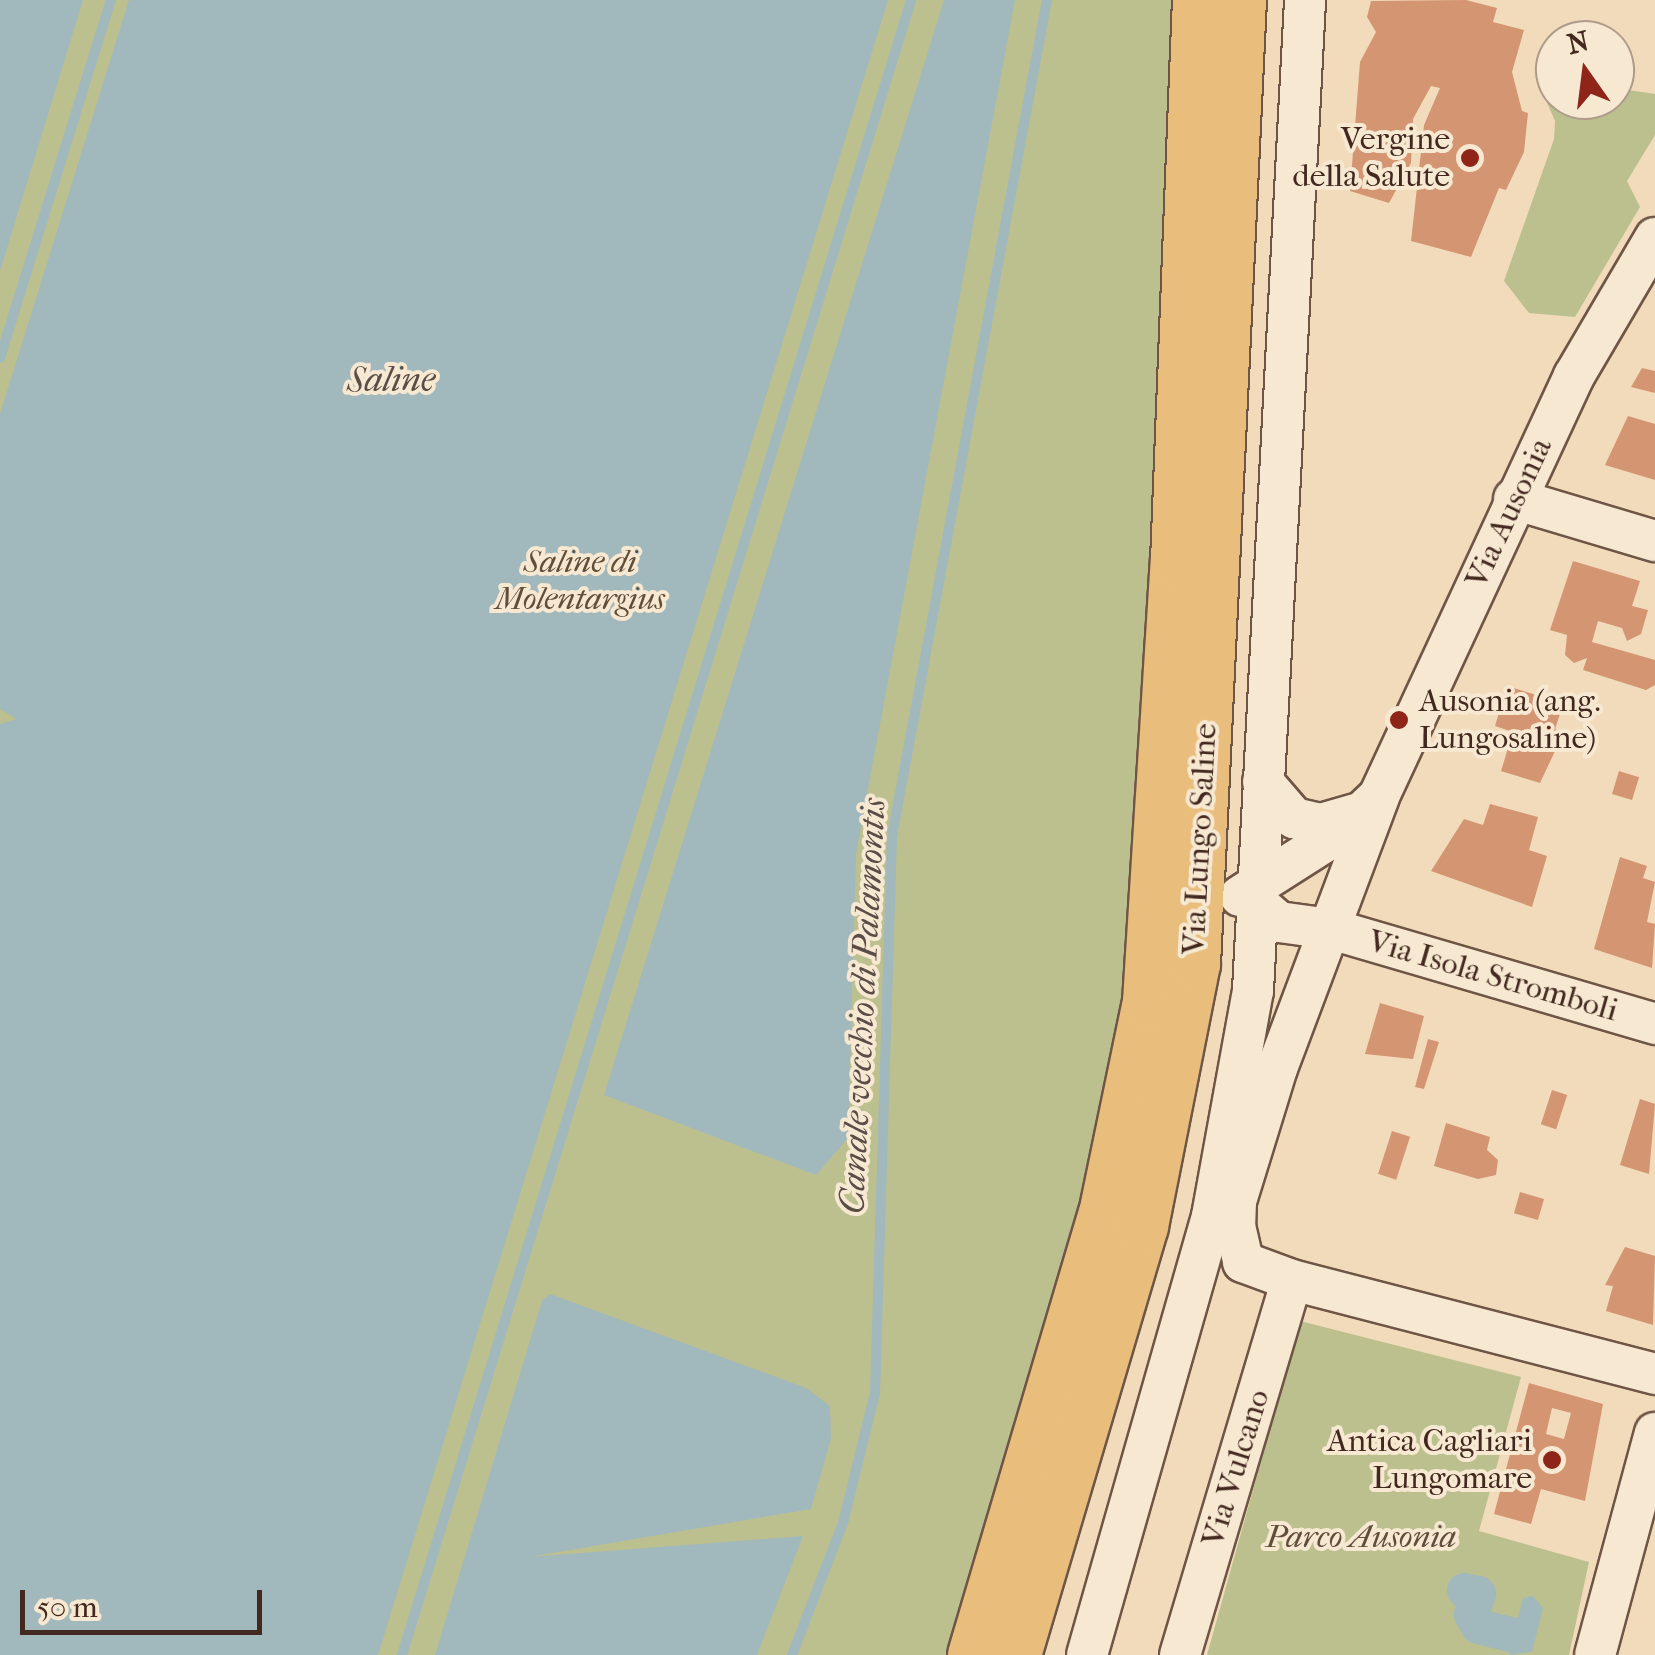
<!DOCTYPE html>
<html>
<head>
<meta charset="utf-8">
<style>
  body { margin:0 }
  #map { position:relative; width:1655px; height:1655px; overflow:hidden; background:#f2dbba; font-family:"IM FELL French Canon",serif }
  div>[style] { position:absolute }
  .green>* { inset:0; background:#bcc08f }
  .water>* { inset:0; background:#a1b8bc }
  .stream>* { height:10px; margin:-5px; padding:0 5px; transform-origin:5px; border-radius:5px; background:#a1b8bc }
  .canal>* { height:35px; margin:-17.5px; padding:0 17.5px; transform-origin:17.5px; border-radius:17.5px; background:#a1b8bc }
  .building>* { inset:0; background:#d49573; transform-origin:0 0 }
  .roads { filter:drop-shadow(2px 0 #6e5545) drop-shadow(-2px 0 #6e5545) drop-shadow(0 2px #6e5545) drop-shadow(0 -2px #6e5545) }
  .minor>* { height:40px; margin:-20px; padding:0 20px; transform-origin:20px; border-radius:20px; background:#f7e8d2 }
  .major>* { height:50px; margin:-25px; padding:0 25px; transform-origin:25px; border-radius:25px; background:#e9be7d }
  .dots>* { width:28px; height:28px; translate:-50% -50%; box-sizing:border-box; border:5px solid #f7e8d2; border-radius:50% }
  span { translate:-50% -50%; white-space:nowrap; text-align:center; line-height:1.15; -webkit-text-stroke:8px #f7e8d2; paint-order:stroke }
  .poi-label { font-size:32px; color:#42281e }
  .right { translate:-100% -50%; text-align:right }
  .left { translate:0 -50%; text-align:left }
  .street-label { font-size:32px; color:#42281e }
  .park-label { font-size:32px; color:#604e3a; font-style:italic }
  .water-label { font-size:35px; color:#5a4c46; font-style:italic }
  .north { position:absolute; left:1535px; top:20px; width:100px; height:100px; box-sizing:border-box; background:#f7e8d2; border:2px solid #af9b8a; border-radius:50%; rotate:346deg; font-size:28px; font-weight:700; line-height:40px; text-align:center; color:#42281e }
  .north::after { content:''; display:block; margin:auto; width:35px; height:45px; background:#8f2418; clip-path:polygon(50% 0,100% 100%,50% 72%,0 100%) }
  .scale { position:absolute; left:20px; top:1590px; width:242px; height:45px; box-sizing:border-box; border:5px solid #42281e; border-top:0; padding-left:12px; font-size:30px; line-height:35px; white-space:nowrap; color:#42281e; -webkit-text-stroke:8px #f7e8d2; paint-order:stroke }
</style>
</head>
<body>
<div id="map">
  <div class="green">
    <div style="clip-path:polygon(0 0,1186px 0,1135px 961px,1089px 1194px,954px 1655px,0 1655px)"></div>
    <div style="clip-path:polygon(1615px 88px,1655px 94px,1655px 135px,1627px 181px,1640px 207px,1575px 317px,1529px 313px,1504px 281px,1554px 139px,1555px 121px,1544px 96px,1615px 100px)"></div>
    <div style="clip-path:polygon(1300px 1321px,1521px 1377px,1479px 1531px,1589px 1562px,1569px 1655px,1207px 1655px)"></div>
  </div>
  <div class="water">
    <div style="clip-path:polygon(0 0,83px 0,0 271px)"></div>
    <div style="clip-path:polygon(129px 0,888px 0,378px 1655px,0 1655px,0 724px,17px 719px,0 709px,0 414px)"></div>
    <div style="clip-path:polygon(944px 0,1015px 0,856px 853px,848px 1138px,816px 1175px,604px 1095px)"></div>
    <div style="clip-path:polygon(550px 1294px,806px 1388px,830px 1406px,831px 1438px,811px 1509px,529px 1557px,803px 1536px,757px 1655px,435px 1655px,542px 1301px)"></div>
    <div style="clip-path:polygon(1533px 1596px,1543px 1608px,1532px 1652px,1509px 1655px,1523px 1598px)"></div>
  </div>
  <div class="stream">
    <div style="left:0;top:358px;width:375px;rotate:-72.8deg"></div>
    <div style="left:402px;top:1655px;width:1732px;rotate:-72.9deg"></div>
    <div style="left:792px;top:1655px;width:142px;rotate:-68.9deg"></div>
    <div style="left:843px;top:1523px;width:134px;rotate:-76.2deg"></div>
    <div style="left:875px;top:1393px;width:557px;rotate:-88.25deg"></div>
    <div style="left:892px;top:836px;width:850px;rotate:-79.5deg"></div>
  </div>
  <div class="canal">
    <div style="left:1464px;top:1590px;width:14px;rotate:12deg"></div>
    <div style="left:1478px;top:1593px;width:22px;rotate:108deg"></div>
    <div style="left:1471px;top:1614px;width:14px;rotate:60deg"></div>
    <div style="left:1478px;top:1626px;width:37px;rotate:14deg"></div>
  </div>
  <div class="building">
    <div style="clip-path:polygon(1466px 0,1497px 8px,1493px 22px,1524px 30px,1512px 72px,1522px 111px,1528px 113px,1524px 152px,1506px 190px,1499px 188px,1471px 257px,1411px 241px,1424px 125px,1440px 88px,1431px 86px,1413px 119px,1411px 163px,1389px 203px,1350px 191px,1360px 62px,1376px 32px,1367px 17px,1371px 1px)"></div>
    <div style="clip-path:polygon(1642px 368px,1655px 371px,1655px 393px,1631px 387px)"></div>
    <div style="clip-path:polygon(1628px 416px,1655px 424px,1655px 480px,1605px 465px)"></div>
    <div style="clip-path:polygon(1573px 561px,1640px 581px,1632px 606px,1648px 610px,1641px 634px,1627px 641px,1622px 628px,1598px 621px,1592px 642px,1655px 660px,1655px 685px,1646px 690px,1583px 670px,1587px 658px,1574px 663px,1565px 655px,1567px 635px,1550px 630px)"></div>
    <div style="clip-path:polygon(1507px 686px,1543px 697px,1539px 707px,1560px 714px,1555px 729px,1564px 732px,1540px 783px,1501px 771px,1513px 732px,1495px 726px)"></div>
    <div style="left:1619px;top:771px;width:21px;height:24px;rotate:17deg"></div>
    <div style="clip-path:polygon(1490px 804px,1538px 817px,1529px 850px,1547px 856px,1532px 907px,1431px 871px,1464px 819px,1483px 825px)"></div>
    <div style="clip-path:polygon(1620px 857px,1647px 866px,1643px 878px,1655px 882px,1647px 922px,1655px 924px,1652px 968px,1594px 949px)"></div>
    <div style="clip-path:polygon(1380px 1003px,1424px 1016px,1413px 1059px,1365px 1054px)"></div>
    <div style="clip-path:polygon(1428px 1039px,1439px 1042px,1424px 1089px,1415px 1087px)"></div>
    <div style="left:1552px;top:1090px;width:16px;height:36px;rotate:18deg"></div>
    <div style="clip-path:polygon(1640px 1099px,1655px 1104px,1649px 1174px,1620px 1165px)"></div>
    <div style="clip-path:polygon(1446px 1123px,1490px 1137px,1487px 1150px,1498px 1160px,1496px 1175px,1478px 1179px,1434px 1166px)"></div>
    <div style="left:1392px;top:1131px;width:19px;height:45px;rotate:18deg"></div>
    <div style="left:1520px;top:1192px;width:25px;height:22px;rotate:16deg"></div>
    <div style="clip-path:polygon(1625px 1247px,1655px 1256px,1653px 1325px,1606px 1311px,1613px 1286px,1605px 1285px)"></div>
    <div style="clip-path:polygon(evenodd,1529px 1383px,1603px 1404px,1585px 1501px,1541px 1489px,1531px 1524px,1494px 1514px,1529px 1383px,1552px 1408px,1571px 1413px,1564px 1439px,1546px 1434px,1552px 1408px)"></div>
  </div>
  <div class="roads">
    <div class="minor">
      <div style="left:1655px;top:238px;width:160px;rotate:120.4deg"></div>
      <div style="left:1574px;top:376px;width:464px;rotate:114.9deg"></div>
      <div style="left:1379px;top:797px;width:290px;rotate:110.6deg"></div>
      <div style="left:1277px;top:1068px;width:139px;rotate:107.1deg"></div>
      <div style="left:1236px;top:1201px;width:25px;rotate:92deg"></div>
      <div style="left:1235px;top:1226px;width:37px;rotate:77deg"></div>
      <div style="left:1243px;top:1262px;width:52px;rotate:20.2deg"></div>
      <div style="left:1292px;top:1280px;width:375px;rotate:14.5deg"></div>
      <div style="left:1514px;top:499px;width:147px;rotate:16.6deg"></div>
      <div style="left:1263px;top:782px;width:48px;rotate:49.3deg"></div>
      <div style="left:1294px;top:818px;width:28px;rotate:13deg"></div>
      <div style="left:1321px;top:824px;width:36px;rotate:-16deg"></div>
      <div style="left:1240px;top:896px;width:121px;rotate:-32.5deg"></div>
      <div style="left:1342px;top:831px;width:47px;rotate:-43.3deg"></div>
      <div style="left:1257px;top:903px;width:29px;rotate:41deg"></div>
      <div style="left:1279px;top:922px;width:52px;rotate:7.7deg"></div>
      <div style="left:1331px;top:929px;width:338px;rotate:16.3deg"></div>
      <div style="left:1087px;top:1655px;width:456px;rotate:-74.1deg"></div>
      <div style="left:1212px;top:1216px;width:230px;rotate:-79.7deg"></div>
      <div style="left:1253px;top:990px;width:991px;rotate:-86.99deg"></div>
      <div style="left:1180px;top:1655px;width:391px;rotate:-73.4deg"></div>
      <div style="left:1595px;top:1655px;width:230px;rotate:-74.9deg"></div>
    </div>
    <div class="major">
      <div style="left:973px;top:1655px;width:460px;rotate:-73.5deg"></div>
      <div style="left:1104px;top:1214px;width:217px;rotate:-78.3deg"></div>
      <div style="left:1148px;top:1002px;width:441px;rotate:-86.4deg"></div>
      <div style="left:1176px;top:562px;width:562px;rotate:-87.76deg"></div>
      <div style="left:1016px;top:1655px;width:447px;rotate:-73.5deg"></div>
      <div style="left:1143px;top:1226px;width:267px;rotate:-78.8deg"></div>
      <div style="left:1195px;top:964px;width:965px;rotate:-87.27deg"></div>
    </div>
  </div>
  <div class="dots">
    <div style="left:1470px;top:158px;background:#8f2418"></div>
    <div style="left:1399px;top:720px;background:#8f2418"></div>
    <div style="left:1552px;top:1460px;background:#8f2418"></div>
  </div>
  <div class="poi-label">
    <span class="right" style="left:1450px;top:158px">Vergine<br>della Salute</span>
    <span class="left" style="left:1419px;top:720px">Ausonia (ang.<br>Lungosaline)</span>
    <span class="right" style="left:1532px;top:1460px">Antica Cagliari<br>Lungomare</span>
  </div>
  <div class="street-label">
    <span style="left:1509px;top:513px;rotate:-65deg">Via Ausonia</span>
    <span style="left:1200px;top:839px;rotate:-87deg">Via Lungo Saline</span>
    <span style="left:1493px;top:976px;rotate:16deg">Via Isola Stromboli</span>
    <span style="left:1236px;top:1468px;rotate:-73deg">Via Vulcano</span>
  </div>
  <div class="park-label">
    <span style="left:580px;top:581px">Saline di<br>Molentargius</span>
    <span style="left:1361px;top:1537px">Parco Ausonia</span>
  </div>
  <div class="water-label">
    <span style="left:391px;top:380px">Saline</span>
    <span style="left:863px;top:1006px;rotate:-87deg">Canale vecchio di Palamontis</span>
  </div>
  <div class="north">N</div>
  <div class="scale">50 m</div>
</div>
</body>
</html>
